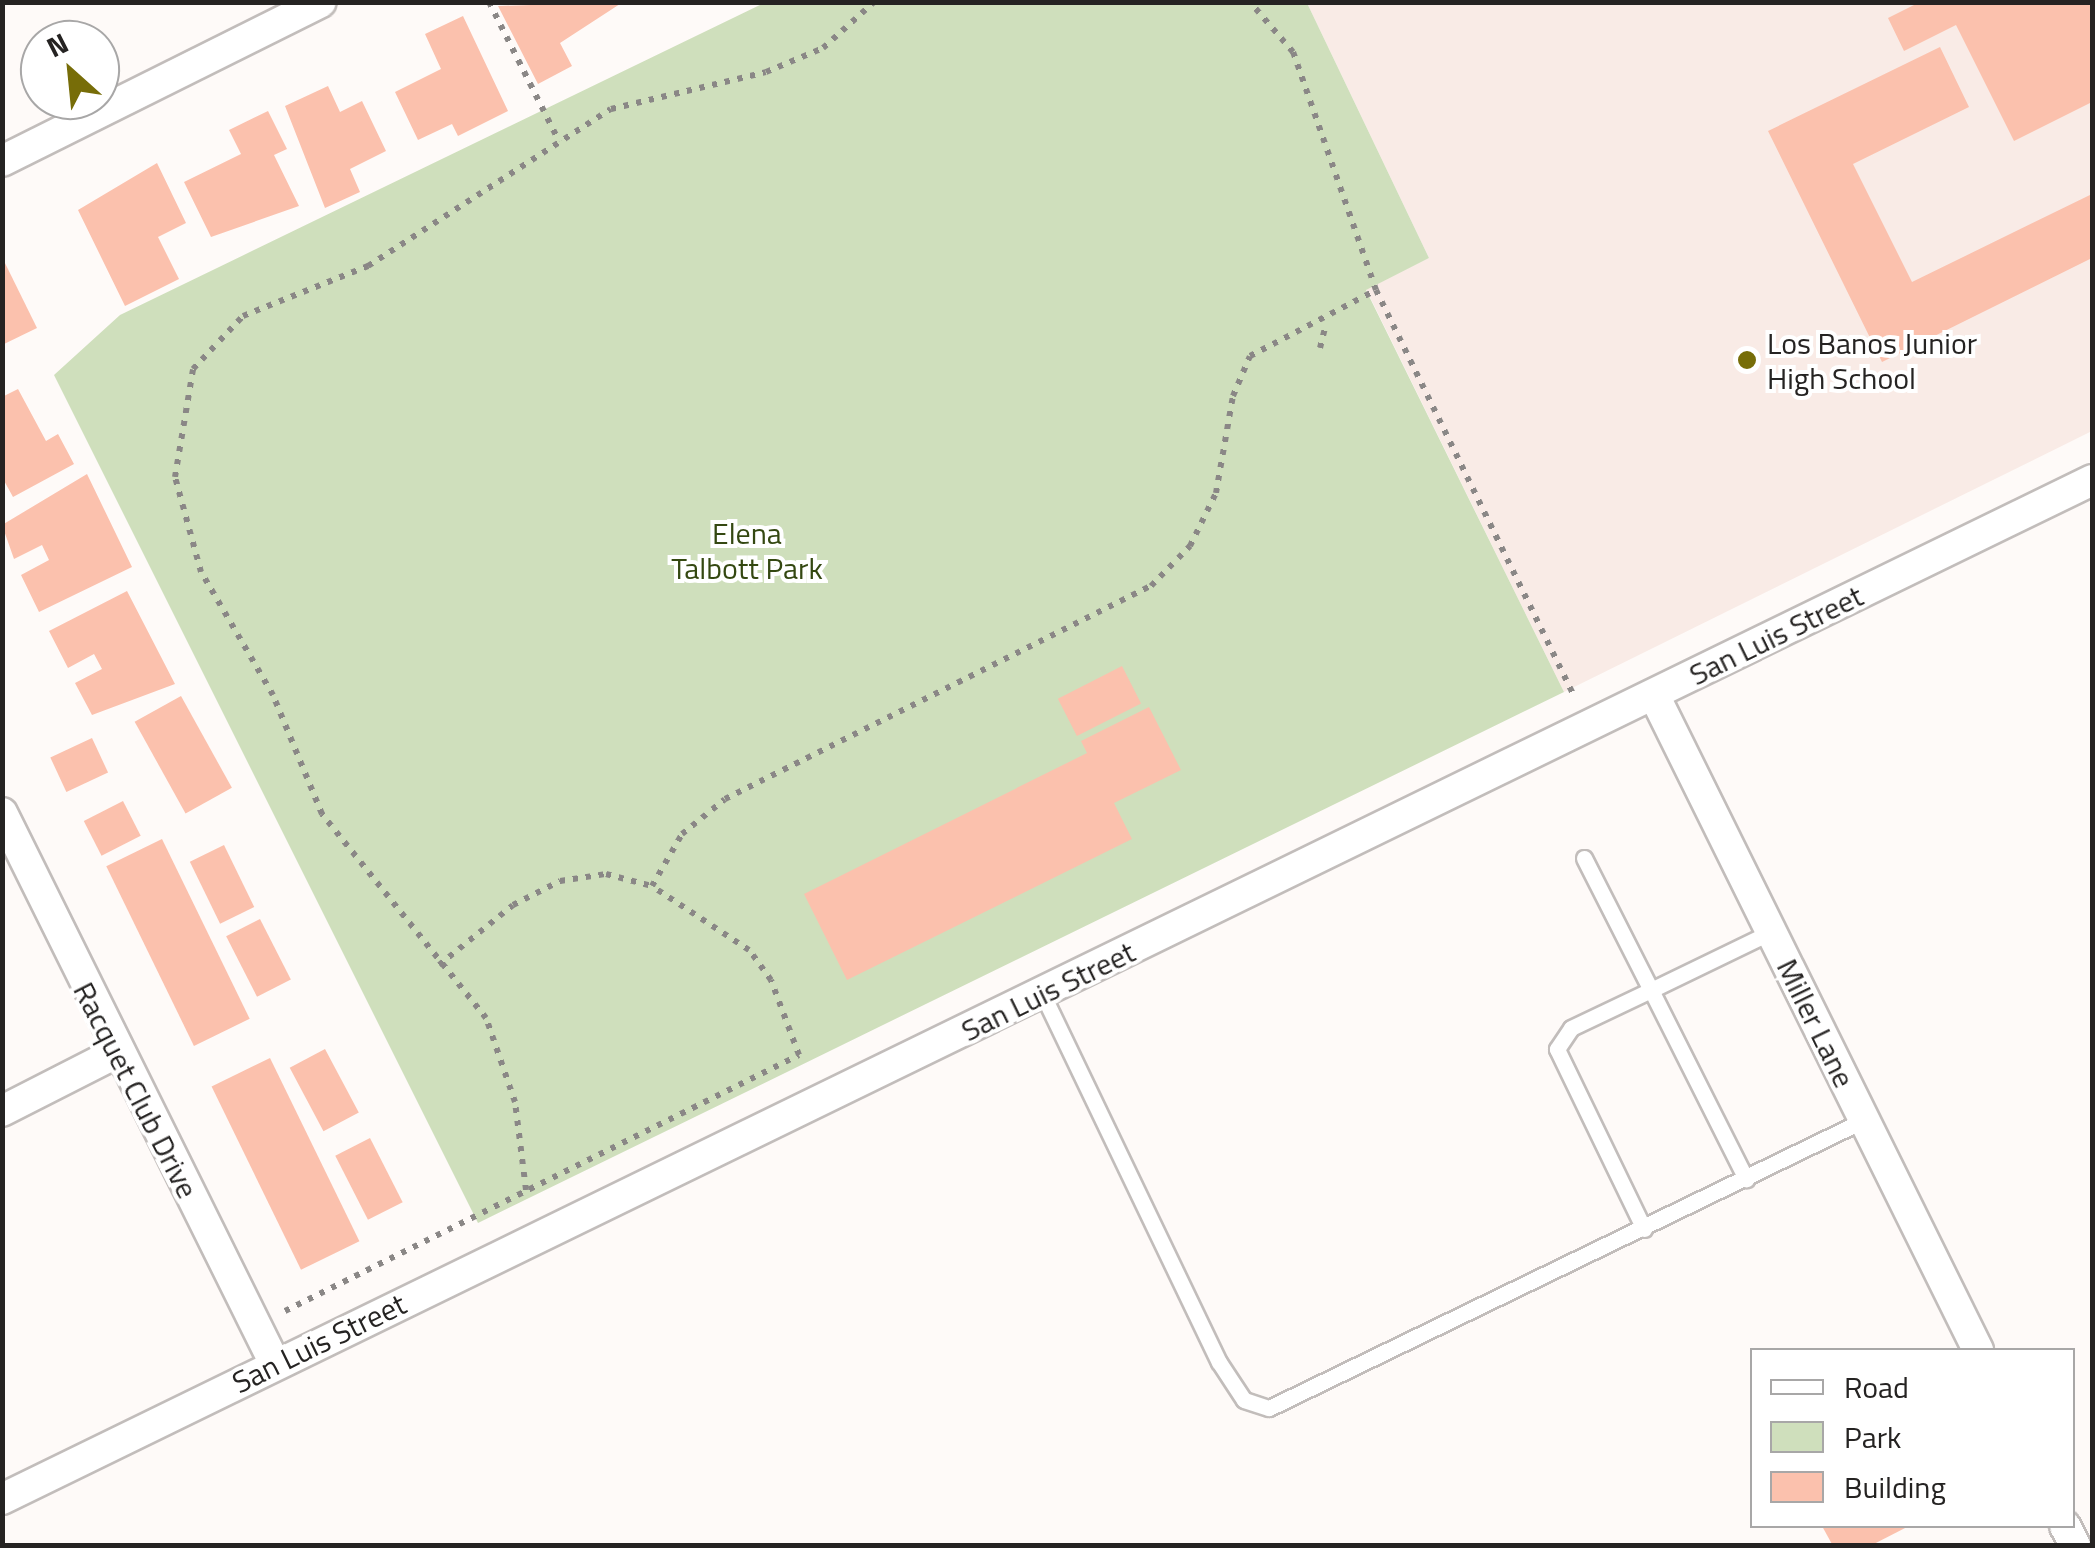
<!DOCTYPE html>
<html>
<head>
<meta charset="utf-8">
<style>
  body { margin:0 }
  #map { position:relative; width:2095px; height:1548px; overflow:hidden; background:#fefaf8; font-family:"Titillium Web",sans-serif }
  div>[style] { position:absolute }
  .built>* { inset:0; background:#f9ebe6 }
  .green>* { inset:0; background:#cfdfbc }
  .building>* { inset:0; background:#fbc1ad; transform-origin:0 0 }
  .path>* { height:6px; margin-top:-3px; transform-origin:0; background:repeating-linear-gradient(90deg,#8a8786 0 5px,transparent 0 13px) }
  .roads { filter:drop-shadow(2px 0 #c2bdbb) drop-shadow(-2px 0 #c2bdbb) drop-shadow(0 2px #c2bdbb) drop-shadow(0 -2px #c2bdbb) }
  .lane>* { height:15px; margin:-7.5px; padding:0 7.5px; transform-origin:7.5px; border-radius:7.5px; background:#fff }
  .street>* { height:30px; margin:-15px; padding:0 15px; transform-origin:15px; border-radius:15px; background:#fff }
  .dots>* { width:28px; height:28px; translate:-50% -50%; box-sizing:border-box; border:5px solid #fff; border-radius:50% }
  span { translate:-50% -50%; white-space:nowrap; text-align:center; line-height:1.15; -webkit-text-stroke:8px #fff; paint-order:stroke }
  .poi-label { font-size:30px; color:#252322 }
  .left { translate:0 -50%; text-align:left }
  .park-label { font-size:30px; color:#344811 }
  .street-label { font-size:30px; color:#252322 }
  .frame { position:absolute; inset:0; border:5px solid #252322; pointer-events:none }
  .legend { position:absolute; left:1750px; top:1348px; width:325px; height:180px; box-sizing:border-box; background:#fff; border:2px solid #a8a7a7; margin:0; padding:12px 18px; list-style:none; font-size:30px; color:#252322 }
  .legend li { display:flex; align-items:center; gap:20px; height:50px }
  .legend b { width:50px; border:2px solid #a8a7a7 }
  .north { position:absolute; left:20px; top:20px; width:100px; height:100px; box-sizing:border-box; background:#fff; border:2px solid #a8a7a7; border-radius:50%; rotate:333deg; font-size:28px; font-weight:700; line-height:40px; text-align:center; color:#252322 }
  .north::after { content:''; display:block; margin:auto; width:35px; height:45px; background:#776d08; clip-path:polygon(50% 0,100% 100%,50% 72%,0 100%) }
</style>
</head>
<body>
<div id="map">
  <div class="built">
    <div style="clip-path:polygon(1307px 3px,2092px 3px,2092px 431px,1564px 692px,1366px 289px,1429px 258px)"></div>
  </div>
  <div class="green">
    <div style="clip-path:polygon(764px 3px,1307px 3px,1429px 258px,1366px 290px,1564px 692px,478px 1223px,54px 375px,120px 315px)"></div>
  </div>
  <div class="building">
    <div style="clip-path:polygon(623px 2px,560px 43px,572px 66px,538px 84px,498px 6px)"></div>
    <div style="clip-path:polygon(1920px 2px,2092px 2px,2092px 102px,2014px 141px,1956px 25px,1904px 51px,1888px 18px)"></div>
    <div style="clip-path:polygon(463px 16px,508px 111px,458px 136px,452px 124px,418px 140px,395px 92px,441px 69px,425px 34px)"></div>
    <div style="clip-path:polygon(1940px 47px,1969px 107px,1853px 164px,1912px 282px,2092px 194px,2092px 258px,1882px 362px,1768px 131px)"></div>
    <div style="clip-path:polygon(328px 86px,340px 112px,362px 101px,386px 151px,350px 169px,360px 192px,325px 208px,285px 106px)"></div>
    <div style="clip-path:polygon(268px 111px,287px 149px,274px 155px,299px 206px,211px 237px,184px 182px,241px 154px,229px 130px)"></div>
    <div style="clip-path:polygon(157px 163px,186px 223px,158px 237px,179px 279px,125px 306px,78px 210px)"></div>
    <div style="clip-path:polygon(2px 257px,37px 328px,2px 345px)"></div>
    <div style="clip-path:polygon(18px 389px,46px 441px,58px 434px,74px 464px,13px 497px,2px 477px,2px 397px)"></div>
    <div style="clip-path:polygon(87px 474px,132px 567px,39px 612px,21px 575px,49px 560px,42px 545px,14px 559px,2px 525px)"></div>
    <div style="clip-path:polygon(127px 591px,175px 684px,92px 715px,75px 683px,102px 669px,94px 654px,68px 668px,49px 631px)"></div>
    <div style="left:1122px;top:666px;width:42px;height:72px;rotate:63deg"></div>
    <div style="left:181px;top:696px;width:105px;height:53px;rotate:61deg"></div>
    <div style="clip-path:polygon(1149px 707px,1181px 770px,1114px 803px,1132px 839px,847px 980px,804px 894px,1087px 753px,1081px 741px)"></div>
    <div style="left:92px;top:738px;width:38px;height:46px;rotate:65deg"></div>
    <div style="left:123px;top:801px;width:39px;height:44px;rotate:63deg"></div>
    <div style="left:162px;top:839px;width:200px;height:62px;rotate:64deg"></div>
    <div style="left:224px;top:845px;width:69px;height:38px;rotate:64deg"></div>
    <div style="left:260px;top:919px;width:68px;height:38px;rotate:63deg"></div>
    <div style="left:325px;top:1049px;width:72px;height:40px;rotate:62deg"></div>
    <div style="left:270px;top:1058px;width:204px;height:65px;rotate:64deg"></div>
    <div style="left:370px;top:1138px;width:72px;height:39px;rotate:63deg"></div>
    <div style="clip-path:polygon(1822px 1526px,1909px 1526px,1870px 1546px,1833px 1546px)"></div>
  </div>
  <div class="path">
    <div style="left:489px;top:2px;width:156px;rotate:63.3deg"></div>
    <div style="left:1376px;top:290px;width:454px;rotate:64deg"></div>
    <div style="left:1320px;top:348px;width:25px;rotate:-76deg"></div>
    <div style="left:439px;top:965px;width:95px;rotate:-39deg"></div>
    <div style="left:513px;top:905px;width:53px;rotate:-27.1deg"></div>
    <div style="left:560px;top:881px;width:47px;rotate:-8.7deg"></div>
    <div style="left:606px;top:874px;width:48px;rotate:14.6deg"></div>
    <div style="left:652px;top:886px;width:60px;rotate:-60deg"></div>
    <div style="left:682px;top:834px;width:55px;rotate:-39.1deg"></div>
    <div style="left:725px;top:799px;width:476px;rotate:-26.6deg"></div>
    <div style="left:1151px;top:586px;width:56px;rotate:-45.7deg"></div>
    <div style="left:1190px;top:546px;width:59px;rotate:-63.9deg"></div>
    <div style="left:1216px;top:493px;width:98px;rotate:-80.1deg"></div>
    <div style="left:1233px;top:396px;width:43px;rotate:-67deg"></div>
    <div style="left:1250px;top:356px;width:142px;rotate:-27.6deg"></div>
    <div style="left:1376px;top:290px;width:252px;rotate:-109.2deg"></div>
    <div style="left:1293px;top:52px;width:66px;rotate:-130.7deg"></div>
    <div style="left:526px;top:1190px;width:89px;rotate:-97.1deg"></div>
    <div style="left:515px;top:1102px;width:89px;rotate:-109deg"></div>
    <div style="left:486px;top:1018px;width:262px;rotate:-128.8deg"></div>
    <div style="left:322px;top:814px;width:129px;rotate:-112.4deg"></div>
    <div style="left:273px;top:695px;width:143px;rotate:-120.3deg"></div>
    <div style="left:201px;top:572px;width:98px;rotate:-105.3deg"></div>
    <div style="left:175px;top:477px;width:109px;rotate:-80.5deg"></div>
    <div style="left:193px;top:369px;width:73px;rotate:-46.7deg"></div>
    <div style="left:243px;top:316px;width:135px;rotate:-21.8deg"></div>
    <div style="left:368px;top:266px;width:289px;rotate:-32.9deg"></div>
    <div style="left:611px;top:109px;width:159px;rotate:-13.4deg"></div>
    <div style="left:766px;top:72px;width:62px;rotate:-22.8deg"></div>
    <div style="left:823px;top:48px;width:69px;rotate:-42deg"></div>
    <div style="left:285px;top:1311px;width:574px;rotate:-26.48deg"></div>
    <div style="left:799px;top:1055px;width:80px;rotate:-110.5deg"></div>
    <div style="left:771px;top:980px;width:37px;rotate:-126deg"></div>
    <div style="left:749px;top:950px;width:116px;rotate:-146.6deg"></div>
  </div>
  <div class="roads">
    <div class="lane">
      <div style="left:1584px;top:858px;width:148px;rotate:63.1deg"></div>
      <div style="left:1651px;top:990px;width:133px;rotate:-25.8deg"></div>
      <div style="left:1043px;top:995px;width:407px;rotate:64.4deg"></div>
      <div style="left:1219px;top:1362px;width:45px;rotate:56.7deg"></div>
      <div style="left:1244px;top:1400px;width:26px;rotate:18deg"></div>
      <div style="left:1269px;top:1408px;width:661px;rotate:-25.83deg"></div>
      <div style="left:1644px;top:1229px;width:200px;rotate:-115.8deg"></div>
      <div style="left:1557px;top:1049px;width:25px;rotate:-56deg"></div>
      <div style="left:1571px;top:1028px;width:89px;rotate:-25.4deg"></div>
      <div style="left:1651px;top:990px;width:212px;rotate:63.3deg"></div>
    </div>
    <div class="street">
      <div style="left:2px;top:161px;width:356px;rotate:-26.5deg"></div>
      <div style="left:1654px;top:695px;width:731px;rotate:63.68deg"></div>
      <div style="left:2px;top:813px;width:615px;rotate:63.64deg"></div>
      <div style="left:2px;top:1111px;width:128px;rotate:-27deg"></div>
      <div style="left:2px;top:1499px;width:2325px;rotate:-25.99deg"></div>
      <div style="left:2065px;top:1526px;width:22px;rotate:63deg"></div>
    </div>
  </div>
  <div class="dots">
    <div style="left:1747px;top:360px;background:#776d08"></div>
  </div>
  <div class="poi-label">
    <span class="left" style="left:1767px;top:360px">Los Banos Junior<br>High School</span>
  </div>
  <div class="park-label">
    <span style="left:747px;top:550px">Elena<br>Talbott Park</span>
  </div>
  <div class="street-label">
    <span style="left:1776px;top:635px;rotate:-26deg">San Luis Street</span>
    <span style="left:1048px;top:991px;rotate:-26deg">San Luis Street</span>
    <span style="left:1816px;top:1023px;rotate:64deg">Miller Lane</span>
    <span style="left:136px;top:1090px;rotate:63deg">Racquet Club Drive</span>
    <span style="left:319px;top:1343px;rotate:-26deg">San Luis Street</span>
  </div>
  <div class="frame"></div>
  <ul class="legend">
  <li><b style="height:12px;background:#fff"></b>Road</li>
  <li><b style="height:28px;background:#cfdfbc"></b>Park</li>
  <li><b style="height:28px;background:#fbc1ad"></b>Building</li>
  </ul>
  <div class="north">N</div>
</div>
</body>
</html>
